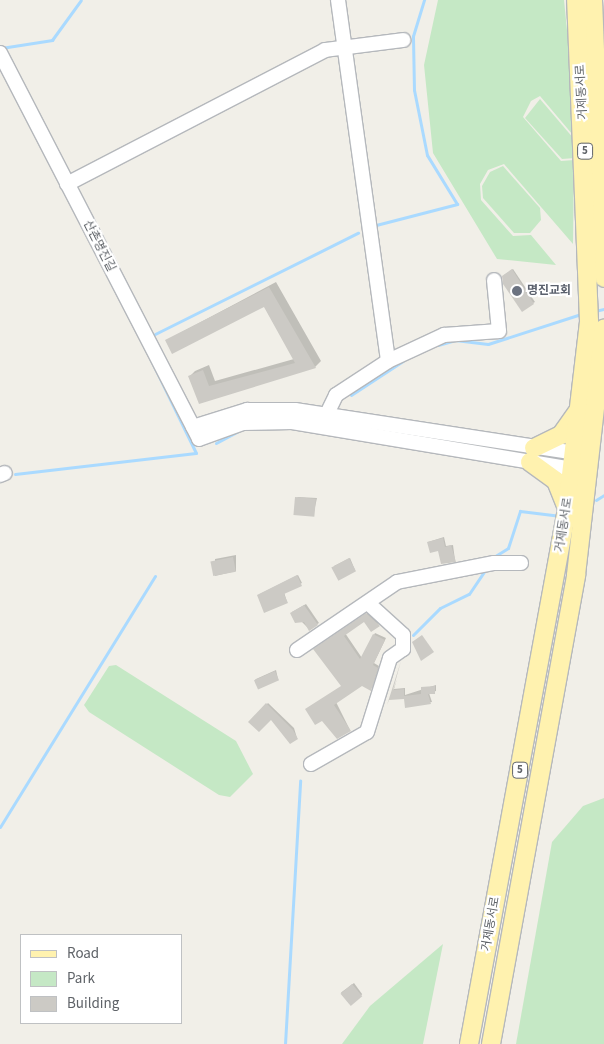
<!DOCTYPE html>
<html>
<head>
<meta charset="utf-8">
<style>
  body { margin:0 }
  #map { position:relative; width:604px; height:1044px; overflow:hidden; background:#f1efe8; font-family:"Source Sans 3","Noto Sans KR",sans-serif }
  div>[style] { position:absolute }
  .green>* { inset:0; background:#c5e8c5 }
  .shadow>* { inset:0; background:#0003; transform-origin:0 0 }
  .stream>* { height:3px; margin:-1.5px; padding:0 1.5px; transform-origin:1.5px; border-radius:1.5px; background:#aadaff }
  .building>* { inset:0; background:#cccac5; transform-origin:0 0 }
  .roads { filter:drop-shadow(1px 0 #b5b8bc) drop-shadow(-1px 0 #b5b8bc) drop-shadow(0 1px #b5b8bc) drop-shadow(0 -1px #b5b8bc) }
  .minor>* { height:14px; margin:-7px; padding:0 7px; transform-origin:7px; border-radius:7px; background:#fff }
  .major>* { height:18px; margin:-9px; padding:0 9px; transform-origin:9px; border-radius:9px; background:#fff2af }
  .dots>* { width:14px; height:14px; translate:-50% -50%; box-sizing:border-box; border:2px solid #fff; border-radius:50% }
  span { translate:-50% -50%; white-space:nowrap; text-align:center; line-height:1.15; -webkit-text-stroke:4.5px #fff; paint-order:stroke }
  .shield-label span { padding:1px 4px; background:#fff; border:1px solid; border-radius:4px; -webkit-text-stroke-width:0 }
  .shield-label { font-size:11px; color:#5f6368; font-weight:700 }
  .street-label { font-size:12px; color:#5f6368 }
  .worship-label { font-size:12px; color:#5b616d; font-weight:700 }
  .left { translate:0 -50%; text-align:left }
  .legend { position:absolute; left:20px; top:934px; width:162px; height:90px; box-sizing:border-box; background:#fff; border:1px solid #bfc1c3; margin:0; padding:6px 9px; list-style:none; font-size:15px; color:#5f6368 }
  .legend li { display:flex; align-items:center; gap:10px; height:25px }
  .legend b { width:25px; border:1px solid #bfc1c3 }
</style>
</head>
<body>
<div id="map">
  <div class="green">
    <div style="clip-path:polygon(438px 0,564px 0,578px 141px,540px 96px,531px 101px,523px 117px,561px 161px,574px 160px,573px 244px,504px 164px,488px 170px,480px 184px,481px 200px,513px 236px,531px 235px,556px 265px,497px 259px,433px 153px,424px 65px)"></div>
    <div style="clip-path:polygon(540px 99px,580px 146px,575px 158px,562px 159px,525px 118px)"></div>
    <div style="clip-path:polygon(503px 166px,540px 208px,541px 220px,530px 233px,514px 233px,483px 198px,482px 186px,490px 172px)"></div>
    <div style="clip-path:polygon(116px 665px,236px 741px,253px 774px,230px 797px,219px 795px,89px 712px,84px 705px,109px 666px)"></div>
    <div style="clip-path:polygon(604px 798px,604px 1044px,516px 1044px,552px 842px,583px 806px)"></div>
    <div style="clip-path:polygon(443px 944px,423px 1044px,342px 1044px,370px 1006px)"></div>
  </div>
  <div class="shadow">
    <div style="clip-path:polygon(513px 269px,535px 302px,533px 303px,504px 275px)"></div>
    <div style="clip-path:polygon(276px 282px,321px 361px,315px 367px,200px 403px,189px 377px,195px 371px,209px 365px,215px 381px,294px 359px,264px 306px,167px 340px)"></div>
    <div style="clip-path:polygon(297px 497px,317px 498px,313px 516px)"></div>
    <div style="clip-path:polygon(444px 537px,446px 546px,453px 545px,455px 560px,428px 542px)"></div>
    <div style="clip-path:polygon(236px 555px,236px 571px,215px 576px,215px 559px)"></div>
    <div style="clip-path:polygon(350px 558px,355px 570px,334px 566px)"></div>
    <div style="clip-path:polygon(298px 575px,302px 583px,284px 592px,287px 602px,260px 594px)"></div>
    <div style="clip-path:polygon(306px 604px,319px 623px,309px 629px,292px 612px)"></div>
    <div style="clip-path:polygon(369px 612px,379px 625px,364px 620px,345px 633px,362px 658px,375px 633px,386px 638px,374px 663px,379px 666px,372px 688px,362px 685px,336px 702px,350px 730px,322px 719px,343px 686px,317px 648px)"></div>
    <div style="clip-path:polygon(276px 670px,278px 679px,255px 680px,256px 679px)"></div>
    <div style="clip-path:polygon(397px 679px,394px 689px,405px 688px,405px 695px,436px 685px,436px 691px,429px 693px,432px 702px,406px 706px,405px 697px,390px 699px)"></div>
    <div style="clip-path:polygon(268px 703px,294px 728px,297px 738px,290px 742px,271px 718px,250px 722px)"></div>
    <div style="left:354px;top:983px;width:14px;height:16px;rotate:54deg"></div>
  </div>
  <div class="stream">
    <div style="left:1px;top:48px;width:52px;rotate:-8.9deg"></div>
    <div style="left:52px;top:40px;width:49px;rotate:-54.1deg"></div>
    <div style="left:376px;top:225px;width:84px;rotate:-14.5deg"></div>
    <div style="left:457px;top:204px;width:57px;rotate:-121.5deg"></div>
    <div style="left:427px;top:155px;width:66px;rotate:-101.3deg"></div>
    <div style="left:414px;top:90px;width:54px;rotate:-91.1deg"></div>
    <div style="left:413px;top:36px;width:38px;rotate:-73deg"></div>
    <div style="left:595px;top:311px;width:9px;rotate:-13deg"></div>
    <div style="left:155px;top:334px;width:227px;rotate:-26.5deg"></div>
    <div style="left:438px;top:345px;width:18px;rotate:-16deg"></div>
    <div style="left:455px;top:340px;width:33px;rotate:7deg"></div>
    <div style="left:488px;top:344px;width:101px;rotate:-17.9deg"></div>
    <div style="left:351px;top:395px;width:62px;rotate:-33.2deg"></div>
    <div style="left:216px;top:443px;width:24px;rotate:-28deg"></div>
    <div style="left:15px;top:474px;width:182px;rotate:-6.6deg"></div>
    <div style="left:196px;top:453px;width:106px;rotate:-115.8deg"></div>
    <div style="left:596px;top:500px;width:9px;rotate:-32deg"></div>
    <div style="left:492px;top:558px;width:19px;rotate:-32deg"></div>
    <div style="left:508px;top:548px;width:39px;rotate:-72deg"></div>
    <div style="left:520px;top:511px;width:39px;rotate:7deg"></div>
    <div style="left:413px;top:635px;width:38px;rotate:-45deg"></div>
    <div style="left:440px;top:608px;width:32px;rotate:-26deg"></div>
    <div style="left:469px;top:594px;width:29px;rotate:-56deg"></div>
    <div style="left:0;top:827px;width:295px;rotate:-58.3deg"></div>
    <div style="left:285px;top:1044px;width:264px;rotate:-86.7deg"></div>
  </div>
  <div class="building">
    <div style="clip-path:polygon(512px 269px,534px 304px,522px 312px,503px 284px,502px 276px)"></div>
    <div style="clip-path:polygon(269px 287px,316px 368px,199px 404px,188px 376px,203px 370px,209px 386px,295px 363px,264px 307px,172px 354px,165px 340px)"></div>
    <div style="left:295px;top:497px;width:21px;height:18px;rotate:5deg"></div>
    <div style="clip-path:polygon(443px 538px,445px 547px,451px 545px,456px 562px,441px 564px,438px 551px,430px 553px,427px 542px)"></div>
    <div style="left:233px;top:557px;width:15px;height:23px;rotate:79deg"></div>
    <div style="left:349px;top:558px;width:15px;height:20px;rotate:62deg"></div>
    <div style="clip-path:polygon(297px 575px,302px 586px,284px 594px,288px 603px,264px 613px,257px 595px)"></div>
    <div style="clip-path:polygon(304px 605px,318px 625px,309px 631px,304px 622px,295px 623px,290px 613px)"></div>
    <div style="clip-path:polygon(366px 613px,380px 626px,371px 632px,364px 622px,344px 636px,360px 659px,373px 634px,385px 640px,373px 665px,378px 668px,371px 691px,362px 686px,334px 705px,351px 731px,337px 739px,322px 721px,315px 725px,305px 709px,341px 686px,313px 649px)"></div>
    <div style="clip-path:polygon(422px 635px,434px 652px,421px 661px,412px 642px)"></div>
    <div style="clip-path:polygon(401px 661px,393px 690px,404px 689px,404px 696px,421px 694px,421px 687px,435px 686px,435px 694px,428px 694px,431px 704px,405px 708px,404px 699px,389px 700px,387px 705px)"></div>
    <div style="left:275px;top:671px;width:10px;height:23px;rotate:66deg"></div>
    <div style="clip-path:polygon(266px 703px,293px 730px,298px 739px,290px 744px,271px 720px,259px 732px,248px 722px)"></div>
    <div style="left:352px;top:984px;width:16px;height:15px;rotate:50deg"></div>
  </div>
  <div class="roads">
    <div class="minor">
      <div style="left:338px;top:0;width:364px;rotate:82.1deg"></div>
      <div style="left:0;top:53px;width:434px;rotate:62.7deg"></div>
      <div style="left:199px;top:439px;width:47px;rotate:-20deg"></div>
      <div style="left:243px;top:423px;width:49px;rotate:-1.2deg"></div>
      <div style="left:292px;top:422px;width:292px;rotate:9.5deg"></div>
      <div style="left:67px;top:184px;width:291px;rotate:-27.4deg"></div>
      <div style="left:325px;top:50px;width:79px;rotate:-7.3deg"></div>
      <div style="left:322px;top:424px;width:32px;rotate:-64deg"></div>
      <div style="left:336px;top:395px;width:62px;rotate:-33.2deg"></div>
      <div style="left:388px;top:361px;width:62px;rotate:-24.9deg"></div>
      <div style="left:444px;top:335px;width:55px;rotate:-4.2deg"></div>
      <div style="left:499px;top:331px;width:51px;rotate:-95.6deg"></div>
      <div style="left:193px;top:427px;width:57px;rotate:-17.5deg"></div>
      <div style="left:247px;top:410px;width:48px"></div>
      <div style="left:295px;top:410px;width:290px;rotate:8.7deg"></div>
      <div style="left:0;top:475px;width:5px;rotate:-22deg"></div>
      <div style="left:297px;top:650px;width:121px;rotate:-34.2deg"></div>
      <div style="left:397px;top:582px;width:99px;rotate:-11.1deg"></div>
      <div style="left:494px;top:563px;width:27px"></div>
      <div style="left:311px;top:764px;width:64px;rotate:-29.7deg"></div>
      <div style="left:367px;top:732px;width:77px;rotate:-72.7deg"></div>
      <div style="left:390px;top:658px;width:16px;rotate:-35deg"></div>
      <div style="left:403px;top:649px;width:14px;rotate:-90deg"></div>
      <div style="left:403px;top:635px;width:47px;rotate:-137.6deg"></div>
    </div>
    <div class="major">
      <div style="left:593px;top:0;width:278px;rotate:87.7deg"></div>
      <div style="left:534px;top:448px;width:30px;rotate:-26deg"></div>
      <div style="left:561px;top:435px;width:28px;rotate:-55deg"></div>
      <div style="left:530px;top:462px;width:32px;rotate:36deg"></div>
      <div style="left:556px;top:481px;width:27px;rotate:68deg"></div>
      <div style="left:469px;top:1044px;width:544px;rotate:-79.62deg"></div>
      <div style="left:567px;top:509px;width:189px;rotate:-83.3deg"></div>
      <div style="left:589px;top:321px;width:321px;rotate:-92.3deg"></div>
      <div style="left:491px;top:1044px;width:477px;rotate:-79.7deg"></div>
      <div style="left:576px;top:575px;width:248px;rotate:-83.5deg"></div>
    </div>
  </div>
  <div class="dots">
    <div style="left:517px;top:291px;background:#6b7280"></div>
  </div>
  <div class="shield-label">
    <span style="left:585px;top:151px">5</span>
    <span style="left:520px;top:770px">5</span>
  </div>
  <div class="street-label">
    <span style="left:582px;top:92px;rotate:-93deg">거제동서로</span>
    <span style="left:99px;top:246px;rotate:63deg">산촌명진길</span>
    <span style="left:564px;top:525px;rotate:-81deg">거제동서로</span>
    <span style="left:491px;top:924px;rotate:-80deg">거제동서로</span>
  </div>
  <div class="worship-label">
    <span class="left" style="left:527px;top:291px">명진교회</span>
  </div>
  <ul class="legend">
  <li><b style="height:6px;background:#fff2af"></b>Road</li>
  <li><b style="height:14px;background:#c5e8c5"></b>Park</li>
  <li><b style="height:14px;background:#cccac5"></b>Building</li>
  </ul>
</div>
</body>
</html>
